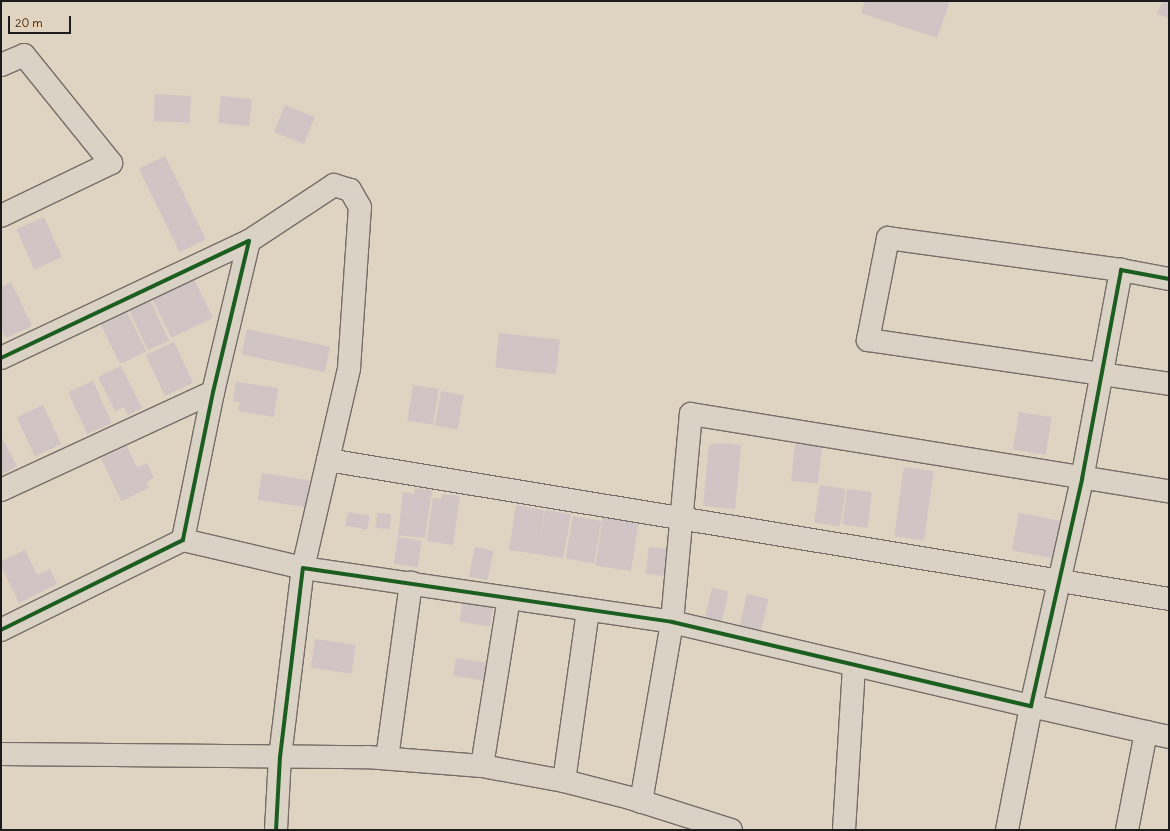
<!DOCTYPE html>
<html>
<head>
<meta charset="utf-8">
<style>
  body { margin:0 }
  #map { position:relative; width:1170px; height:831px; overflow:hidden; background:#dfd3c2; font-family:Delius,sans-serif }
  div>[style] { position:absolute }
  .building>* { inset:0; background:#d0c4c4; transform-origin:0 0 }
  .roads { filter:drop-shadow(1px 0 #746e67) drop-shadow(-1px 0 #746e67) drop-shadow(0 1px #746e67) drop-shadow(0 -1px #746e67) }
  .street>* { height:22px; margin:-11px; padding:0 11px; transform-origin:11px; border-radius:11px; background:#dbd2c6 }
  .cycleway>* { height:4px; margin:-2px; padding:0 2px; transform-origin:2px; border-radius:2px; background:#1b5e20 }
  span { translate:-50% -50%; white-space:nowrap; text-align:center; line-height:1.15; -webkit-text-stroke:3.5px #ecd4b5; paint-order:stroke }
  .frame { position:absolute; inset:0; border:2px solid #1c1c1c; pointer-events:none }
  .scale { position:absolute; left:8px; top:16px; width:63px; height:18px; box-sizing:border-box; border:2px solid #1c1c1c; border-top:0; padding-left:5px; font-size:12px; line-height:14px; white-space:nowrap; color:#1c1c1c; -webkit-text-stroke:3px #ecd4b5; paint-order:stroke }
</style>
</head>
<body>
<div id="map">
  <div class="building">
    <div style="clip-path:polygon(865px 1px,950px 1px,937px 38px,861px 13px)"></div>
    <div style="clip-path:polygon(1163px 1px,1169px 1px,1169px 18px,1157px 14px)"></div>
    <div style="left:155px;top:94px;width:36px;height:27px;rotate:3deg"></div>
    <div style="left:221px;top:96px;width:31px;height:27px;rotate:6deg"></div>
    <div style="left:285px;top:105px;width:32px;height:29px;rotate:22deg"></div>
    <div style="left:165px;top:156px;width:93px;height:29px;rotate:64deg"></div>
    <div style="left:44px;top:217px;width:44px;height:30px;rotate:66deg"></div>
    <div style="left:194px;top:279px;width:43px;height:46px;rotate:64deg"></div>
    <div style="clip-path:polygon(11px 282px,32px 326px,6px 338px,1px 327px,1px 287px)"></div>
    <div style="left:149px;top:298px;width:47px;height:23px;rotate:65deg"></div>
    <div style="left:126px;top:310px;width:46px;height:29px;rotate:64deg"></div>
    <div style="left:247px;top:329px;width:85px;height:26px;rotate:12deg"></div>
    <div style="left:499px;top:333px;width:61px;height:35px;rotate:6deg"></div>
    <div style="left:174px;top:342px;width:45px;height:31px;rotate:65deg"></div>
    <div style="clip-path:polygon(121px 366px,142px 408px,128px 415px,124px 407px,115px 411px,98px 377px)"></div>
    <div style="left:93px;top:381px;width:46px;height:27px;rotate:66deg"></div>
    <div style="clip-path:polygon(236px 382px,278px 388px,274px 417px,238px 411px,240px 402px,233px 401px)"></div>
    <div style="left:413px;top:385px;width:26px;height:36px;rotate:9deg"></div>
    <div style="left:441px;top:391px;width:23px;height:35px;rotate:10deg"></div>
    <div style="left:43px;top:405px;width:43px;height:29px;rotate:65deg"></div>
    <div style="left:1019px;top:412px;width:33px;height:38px;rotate:9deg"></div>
    <div style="clip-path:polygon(1px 436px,17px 466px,1px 475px)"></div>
    <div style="clip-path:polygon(718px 443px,741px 445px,735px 509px,703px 506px,709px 445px)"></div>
    <div style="left:795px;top:444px;width:27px;height:37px;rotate:6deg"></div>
    <div style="clip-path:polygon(127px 446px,137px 468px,147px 463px,154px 478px,146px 482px,149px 488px,121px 501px,101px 458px)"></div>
    <div style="left:904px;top:467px;width:30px;height:70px;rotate:8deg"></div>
    <div style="left:262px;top:473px;width:53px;height:27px;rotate:9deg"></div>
    <div style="left:820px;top:485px;width:26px;height:38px;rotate:9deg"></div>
    <div style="clip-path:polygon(415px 488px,432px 490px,425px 538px,398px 535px,403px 492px,414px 494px)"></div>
    <div style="left:847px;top:489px;width:25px;height:36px;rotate:7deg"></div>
    <div style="clip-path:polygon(442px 494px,460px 496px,453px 545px,427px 541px,433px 498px,441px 499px)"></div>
    <div style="clip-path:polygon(516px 505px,544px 510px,540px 539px,545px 510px,571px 514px,563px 558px,509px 550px)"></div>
    <div style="left:348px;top:512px;width:22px;height:14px;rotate:10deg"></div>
    <div style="left:377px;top:513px;width:14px;height:15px;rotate:4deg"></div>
    <div style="left:1019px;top:513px;width:46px;height:38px;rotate:11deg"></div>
    <div style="left:573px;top:516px;width:29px;height:43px;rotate:10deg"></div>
    <div style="left:603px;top:517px;width:36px;height:49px;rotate:9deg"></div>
    <div style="left:398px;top:537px;width:24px;height:27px;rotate:9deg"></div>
    <div style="left:475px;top:547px;width:19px;height:30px;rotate:12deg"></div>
    <div style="left:649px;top:547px;width:23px;height:27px;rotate:7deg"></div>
    <div style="clip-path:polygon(25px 550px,37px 575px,50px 569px,57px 584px,19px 603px,1px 566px,1px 561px)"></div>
    <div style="left:712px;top:588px;width:17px;height:30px;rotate:13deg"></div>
    <div style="left:747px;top:594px;width:22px;height:33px;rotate:13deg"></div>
    <div style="left:463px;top:600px;width:31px;height:22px;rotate:9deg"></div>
    <div style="left:315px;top:639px;width:41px;height:29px;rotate:8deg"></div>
    <div style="left:456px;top:658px;width:32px;height:18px;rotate:9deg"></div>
  </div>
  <div class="roads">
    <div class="street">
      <div style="left:1px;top:65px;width:25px;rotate:-23deg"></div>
      <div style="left:24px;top:55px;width:139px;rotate:51.1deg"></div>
      <div style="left:111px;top:163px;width:122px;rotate:154.3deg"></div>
      <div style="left:1121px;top:270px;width:235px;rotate:-172.2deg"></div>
      <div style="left:888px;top:238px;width:104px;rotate:101.1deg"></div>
      <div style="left:868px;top:340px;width:304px;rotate:8.3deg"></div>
      <div style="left:1px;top:358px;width:274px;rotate:-25.3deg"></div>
      <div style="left:249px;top:241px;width:155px;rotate:103.4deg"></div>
      <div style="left:213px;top:392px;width:151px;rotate:101.5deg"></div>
      <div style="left:183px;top:540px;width:203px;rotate:153.7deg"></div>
      <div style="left:328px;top:460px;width:852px;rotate:9.38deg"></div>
      <div style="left:1px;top:490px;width:234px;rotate:-24.8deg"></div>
      <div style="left:183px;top:540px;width:123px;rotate:13.1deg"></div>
      <div style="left:303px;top:568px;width:205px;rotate:-77deg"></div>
      <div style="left:349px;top:368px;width:161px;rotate:-86.1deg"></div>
      <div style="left:360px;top:207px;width:20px;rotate:-120deg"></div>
      <div style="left:350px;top:190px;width:17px;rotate:-163deg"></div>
      <div style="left:334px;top:185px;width:102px;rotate:146.6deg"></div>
      <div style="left:1px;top:754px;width:366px;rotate:0.5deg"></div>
      <div style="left:367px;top:757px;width:115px;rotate:4.5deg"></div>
      <div style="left:482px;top:766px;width:83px;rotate:10.4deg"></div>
      <div style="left:564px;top:781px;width:68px;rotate:14.4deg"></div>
      <div style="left:630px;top:798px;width:106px;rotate:17.6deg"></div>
      <div style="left:387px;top:758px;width:177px;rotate:-82.2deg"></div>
      <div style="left:482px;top:766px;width:170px;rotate:-80.9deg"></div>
      <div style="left:564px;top:781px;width:173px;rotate:-82deg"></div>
      <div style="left:641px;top:802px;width:183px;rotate:-80.2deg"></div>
      <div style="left:672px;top:622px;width:209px;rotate:-84.8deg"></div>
      <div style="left:691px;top:414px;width:484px;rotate:9.2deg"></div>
      <div style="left:276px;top:830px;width:73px;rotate:-86.9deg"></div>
      <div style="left:280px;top:757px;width:190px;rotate:-83.1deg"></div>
      <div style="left:303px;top:568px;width:373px;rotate:8.3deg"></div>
      <div style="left:672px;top:622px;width:369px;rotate:13.2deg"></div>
      <div style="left:1031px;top:706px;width:233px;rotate:-77.3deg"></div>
      <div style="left:1082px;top:479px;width:213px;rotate:-79.4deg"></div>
      <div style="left:1121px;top:270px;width:49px;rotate:10.6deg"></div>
      <div style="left:844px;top:830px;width:165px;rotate:-86.5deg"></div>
      <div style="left:1007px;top:830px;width:126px;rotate:-79deg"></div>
      <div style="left:1031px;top:706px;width:118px;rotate:12.7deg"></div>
      <div style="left:1127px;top:830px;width:100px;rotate:-79deg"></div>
      <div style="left:1146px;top:732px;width:24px;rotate:12deg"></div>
    </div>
  </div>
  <div class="cycleway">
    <div style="left:1px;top:358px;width:274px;rotate:-25.3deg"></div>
    <div style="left:249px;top:241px;width:155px;rotate:103.4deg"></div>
    <div style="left:213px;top:392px;width:151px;rotate:101.5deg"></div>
    <div style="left:183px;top:540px;width:203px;rotate:153.7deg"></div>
    <div style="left:276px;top:830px;width:73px;rotate:-86.9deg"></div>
    <div style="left:280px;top:757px;width:190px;rotate:-83.1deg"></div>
    <div style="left:303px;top:568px;width:373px;rotate:8.3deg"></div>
    <div style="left:672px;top:622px;width:369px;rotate:13.2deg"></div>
    <div style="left:1031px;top:706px;width:233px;rotate:-77.3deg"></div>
    <div style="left:1082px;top:479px;width:213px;rotate:-79.4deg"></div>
    <div style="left:1121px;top:270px;width:49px;rotate:10.6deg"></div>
  </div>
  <div class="frame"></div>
  <div class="scale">20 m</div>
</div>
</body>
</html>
